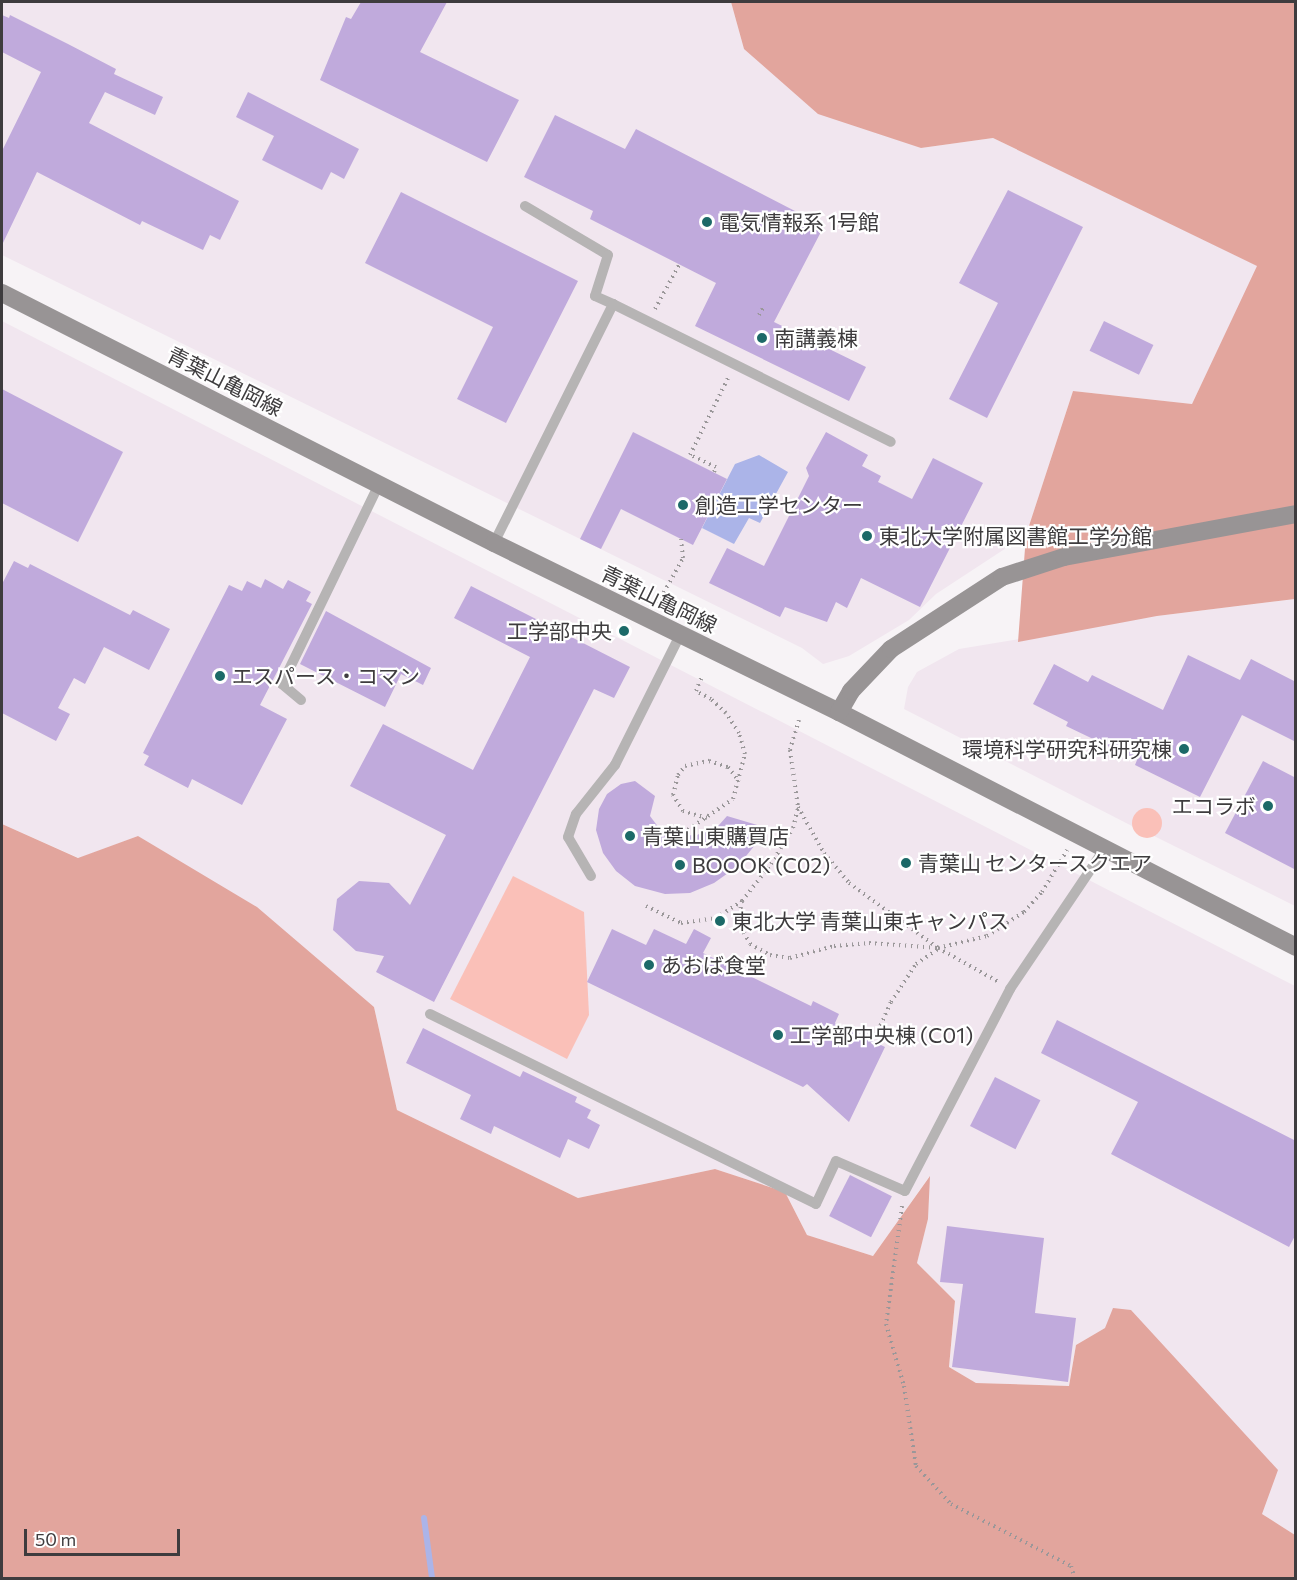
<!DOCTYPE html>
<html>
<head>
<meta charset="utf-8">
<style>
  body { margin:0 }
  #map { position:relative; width:1297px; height:1580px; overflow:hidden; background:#f7f3f6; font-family:Commissioner,"Noto Sans JP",sans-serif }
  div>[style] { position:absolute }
  .built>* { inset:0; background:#f1e6ef }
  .green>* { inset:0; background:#fac0b8 }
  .round { border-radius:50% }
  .forest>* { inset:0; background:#e2a59d }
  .water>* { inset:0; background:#abb4e8 }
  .stream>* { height:6px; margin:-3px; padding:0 3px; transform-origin:3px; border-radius:3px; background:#abb4e8 }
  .building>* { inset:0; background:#c0aadc; transform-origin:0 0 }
  .path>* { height:4px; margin-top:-2px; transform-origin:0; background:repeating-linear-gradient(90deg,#9a9799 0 1.5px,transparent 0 6px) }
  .lane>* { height:10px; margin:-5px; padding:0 5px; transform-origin:5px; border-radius:5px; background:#b6b4b4 }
  .secondary>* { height:18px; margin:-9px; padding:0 9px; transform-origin:9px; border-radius:9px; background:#989495 }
  .dots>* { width:16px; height:16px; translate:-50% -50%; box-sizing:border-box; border:3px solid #fff; border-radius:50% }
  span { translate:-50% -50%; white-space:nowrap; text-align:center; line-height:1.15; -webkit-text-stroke:4.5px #fff; paint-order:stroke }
  .poi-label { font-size:21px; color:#3e3c3e }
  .left { translate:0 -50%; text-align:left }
  .right { translate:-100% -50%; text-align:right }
  .street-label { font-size:21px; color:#3e3c3e }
  .frame { position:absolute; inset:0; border:3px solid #3e3c3e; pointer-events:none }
  .scale { position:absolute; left:24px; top:1529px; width:156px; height:27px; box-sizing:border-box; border:3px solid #3e3c3e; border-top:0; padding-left:8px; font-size:18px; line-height:21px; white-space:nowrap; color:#3e3c3e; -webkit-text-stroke:4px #fff; paint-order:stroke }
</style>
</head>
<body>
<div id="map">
  <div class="built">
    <div style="clip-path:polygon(2px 2px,731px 2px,744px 49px,921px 148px,993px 138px,1258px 266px,1192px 404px,1073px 391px,1026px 535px,936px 594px,909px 620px,849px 656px,823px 664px,802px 648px,2px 255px)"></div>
    <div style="clip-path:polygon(2px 321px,1295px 986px,1295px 1535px,1262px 1514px,1105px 1328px,1076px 1345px,1069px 1386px,976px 1383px,949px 1367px,955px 1301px,917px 1263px,928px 1219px,929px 1177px,873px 1256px,807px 1235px,785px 1192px,715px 1169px,578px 1198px,397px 1110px,374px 1007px,138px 836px,79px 858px,2px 824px)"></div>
    <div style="clip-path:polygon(1295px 599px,1295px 906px,1154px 836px,1141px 836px,1132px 826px,904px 709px,908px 687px,917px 672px,959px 649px,1157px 616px)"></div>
  </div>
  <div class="green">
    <div class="round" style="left:1132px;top:808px;width:30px;height:30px"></div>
    <div style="clip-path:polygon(513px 876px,584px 912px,589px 1015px,567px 1059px,450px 999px)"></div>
  </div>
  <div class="forest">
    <div style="clip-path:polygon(731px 2px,1295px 2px,1295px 599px,1157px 616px,1018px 642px,1026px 535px,1073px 391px,1192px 404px,1257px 266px,993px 138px,921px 148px,818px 114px,744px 49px)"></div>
    <div style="clip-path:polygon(2px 824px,78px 858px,138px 836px,257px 907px,374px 1007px,397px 1110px,578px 1198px,715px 1169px,785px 1192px,807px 1235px,873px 1256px,930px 1176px,928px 1219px,917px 1263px,955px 1301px,949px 1367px,976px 1383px,1069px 1386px,1076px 1345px,1105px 1328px,1113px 1308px,1131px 1310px,1278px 1470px,1262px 1514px,1295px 1535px,1295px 1578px,2px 1578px)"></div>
  </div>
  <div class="water">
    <div style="clip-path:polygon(759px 455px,788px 472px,760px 523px,749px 518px,734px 544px,702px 528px,735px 464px)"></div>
  </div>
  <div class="stream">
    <div style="left:424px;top:1518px;width:61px;rotate:82.4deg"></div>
  </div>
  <div class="building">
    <div style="clip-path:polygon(361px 2px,447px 2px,420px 52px,519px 100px,487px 162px,320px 80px,346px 17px,351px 19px)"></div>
    <div style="clip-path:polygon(2px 15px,9px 18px,10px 15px,68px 44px,116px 69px,114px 74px,163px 97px,155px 115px,105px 92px,89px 123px,239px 201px,220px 240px,210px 235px,203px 250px,142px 221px,140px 225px,37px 172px,2px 245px,2px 151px,41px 72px,2px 52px)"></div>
    <div style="clip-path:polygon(248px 92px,359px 149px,344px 179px,331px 172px,322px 190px,262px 160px,274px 136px,236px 117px)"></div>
    <div style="clip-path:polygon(555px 115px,625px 149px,636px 129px,824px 226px,774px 322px,866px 367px,849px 401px,695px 326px,716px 283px,590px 219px,593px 211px,524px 177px)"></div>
    <div style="clip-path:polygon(1008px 190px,1083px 227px,987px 418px,949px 399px,998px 303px,959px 283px)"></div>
    <div style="clip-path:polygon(401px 192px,578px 281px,506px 423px,457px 399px,493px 327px,365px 263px)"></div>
    <div style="left:1104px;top:321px;width:55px;height:33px;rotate:26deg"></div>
    <div style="clip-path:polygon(2px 389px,123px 452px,78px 542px,2px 503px)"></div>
    <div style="clip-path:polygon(633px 432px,727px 479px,693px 545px,621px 509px,601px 549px,580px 539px)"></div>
    <div style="clip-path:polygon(826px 432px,868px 455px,862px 466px,881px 476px,878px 482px,912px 499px,933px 458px,983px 483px,920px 607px,861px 578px,847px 608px,836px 602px,827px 622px,785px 607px,780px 617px,709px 583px,727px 548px,764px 566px,809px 476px,806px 468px)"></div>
    <div style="clip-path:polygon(14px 561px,28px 568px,30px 564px,130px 615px,133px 610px,170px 629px,149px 670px,104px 647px,85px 684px,74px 678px,58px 708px,70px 714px,56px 741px,2px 713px,2px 584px)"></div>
    <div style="clip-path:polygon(265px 579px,283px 589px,288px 580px,311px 592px,306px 601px,312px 604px,260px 705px,287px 719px,242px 805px,192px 779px,188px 788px,144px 765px,149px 756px,143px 753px,229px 585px,242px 591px,247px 581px,261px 588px)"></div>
    <div style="clip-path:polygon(471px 586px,630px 667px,614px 698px,594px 689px,434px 1002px,376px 972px,384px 956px,356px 951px,333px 930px,337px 899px,359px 881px,389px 883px,410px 905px,446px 835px,350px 786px,383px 724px,473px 770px,530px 657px,454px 618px)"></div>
    <div style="clip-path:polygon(326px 611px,431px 668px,423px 685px,401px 674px,385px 707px,300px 664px)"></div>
    <div style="clip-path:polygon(1188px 655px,1240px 680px,1251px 659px,1296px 682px,1296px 742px,1242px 715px,1200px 797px,1135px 765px,1137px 760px,1066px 726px,1068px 722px,1033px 704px,1054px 664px,1088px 682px,1092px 675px,1163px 710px)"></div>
    <div style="clip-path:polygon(1263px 761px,1296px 778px,1296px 870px,1225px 833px)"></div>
    <div style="clip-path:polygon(635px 781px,655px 796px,650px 816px,662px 832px,674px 836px,697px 835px,719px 825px,727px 816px,764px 827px,759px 840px,738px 866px,714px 883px,690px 893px,665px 894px,635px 886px,616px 871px,603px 853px,596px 830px,599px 809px,607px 794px,621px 784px)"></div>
    <div style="clip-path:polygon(612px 929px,646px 945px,654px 929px,686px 944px,694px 929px,711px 938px,703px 953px,811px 1006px,813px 1001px,839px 1014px,835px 1023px,885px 1047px,849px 1122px,807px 1084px,803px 1087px,587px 982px)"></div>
    <div style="clip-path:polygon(1057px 1020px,1296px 1141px,1296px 1234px,1289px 1247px,1111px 1154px,1138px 1102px,1041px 1053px)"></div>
    <div style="clip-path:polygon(423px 1028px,520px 1077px,523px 1071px,577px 1097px,575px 1102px,591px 1110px,587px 1118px,600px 1125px,589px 1149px,568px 1139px,560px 1158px,494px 1126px,491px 1134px,460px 1119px,471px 1095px,406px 1063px)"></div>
    <div style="left:995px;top:1077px;width:51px;height:55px;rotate:27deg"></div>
    <div style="left:850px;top:1175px;width:47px;height:46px;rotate:27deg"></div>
    <div style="clip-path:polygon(947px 1226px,1044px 1238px,1035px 1313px,1076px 1318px,1068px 1382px,952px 1367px,963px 1284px,940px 1282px)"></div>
  </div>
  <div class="path">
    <div style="left:655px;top:309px;width:50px;rotate:-61.4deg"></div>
    <div style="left:759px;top:315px;width:8px;rotate:-60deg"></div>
    <div style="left:714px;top:472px;width:5px;rotate:-68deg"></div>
    <div style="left:716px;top:467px;width:29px;rotate:-155deg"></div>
    <div style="left:690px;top:455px;width:86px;rotate:-63.7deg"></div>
    <div style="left:658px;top:603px;width:51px;rotate:-60.9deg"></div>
    <div style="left:683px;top:558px;width:19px;rotate:-96deg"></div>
    <div style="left:799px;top:720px;width:31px;rotate:107deg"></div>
    <div style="left:790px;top:750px;width:58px;rotate:82deg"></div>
    <div style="left:798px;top:807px;width:53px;rotate:60.5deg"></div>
    <div style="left:824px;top:853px;width:39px;rotate:50deg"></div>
    <div style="left:849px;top:883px;width:110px;rotate:36.1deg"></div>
    <div style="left:938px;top:948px;width:68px;rotate:29.2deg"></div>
    <div style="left:707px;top:818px;width:25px;rotate:-164deg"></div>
    <div style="left:683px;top:811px;width:19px;rotate:-122deg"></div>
    <div style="left:673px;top:795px;width:21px;rotate:-76deg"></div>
    <div style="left:678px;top:775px;width:11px;rotate:-52deg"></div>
    <div style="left:685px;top:766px;width:25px;rotate:-12deg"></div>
    <div style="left:709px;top:761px;width:20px;rotate:18deg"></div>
    <div style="left:728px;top:767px;width:18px;rotate:52deg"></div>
    <div style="left:683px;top:833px;width:60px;rotate:-34.2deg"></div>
    <div style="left:733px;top:799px;width:47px;rotate:-75.1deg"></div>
    <div style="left:745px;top:754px;width:22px;rotate:-106deg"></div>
    <div style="left:739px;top:733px;width:24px;rotate:-123deg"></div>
    <div style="left:726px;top:713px;width:21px;rotate:-137deg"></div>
    <div style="left:711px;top:699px;width:17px;rotate:-152deg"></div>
    <div style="left:696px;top:691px;width:16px;rotate:-68deg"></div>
    <div style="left:742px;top:901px;width:21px;rotate:101deg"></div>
    <div style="left:738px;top:922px;width:25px;rotate:61deg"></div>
    <div style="left:750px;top:944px;width:23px;rotate:29deg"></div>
    <div style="left:770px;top:955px;width:20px;rotate:9deg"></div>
    <div style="left:790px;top:958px;width:46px;rotate:-15.3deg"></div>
    <div style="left:834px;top:946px;width:35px;rotate:-5deg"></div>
    <div style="left:869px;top:943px;width:69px;rotate:4.1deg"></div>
    <div style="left:938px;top:948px;width:50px;rotate:-13.8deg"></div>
    <div style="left:987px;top:936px;width:44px;rotate:-33deg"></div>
    <div style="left:1024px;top:912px;width:27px;rotate:-48deg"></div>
    <div style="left:1042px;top:892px;width:49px;rotate:-59.2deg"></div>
    <div style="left:646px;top:906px;width:39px;rotate:26deg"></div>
    <div style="left:681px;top:923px;width:35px;rotate:-8deg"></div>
    <div style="left:716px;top:918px;width:31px;rotate:-33deg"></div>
    <div style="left:742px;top:901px;width:47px;rotate:-51.9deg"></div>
    <div style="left:771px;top:864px;width:42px;rotate:-58.6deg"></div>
    <div style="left:793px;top:828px;width:21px;rotate:-76deg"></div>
    <div style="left:878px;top:1031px;width:32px;rotate:-66deg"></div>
    <div style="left:891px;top:1002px;width:45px;rotate:-56.7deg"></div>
    <div style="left:916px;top:964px;width:27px;rotate:-34deg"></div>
    <div style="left:902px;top:1206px;width:119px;rotate:97.7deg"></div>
    <div style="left:886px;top:1324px;width:65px;rotate:73.8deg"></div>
    <div style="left:904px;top:1386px;width:81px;rotate:81.5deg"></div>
    <div style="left:916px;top:1466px;width:52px;rotate:47.4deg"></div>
    <div style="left:951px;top:1504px;width:135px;rotate:27.3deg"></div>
    <div style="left:1071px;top:1566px;width:13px;rotate:72deg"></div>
  </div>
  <div class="lane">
    <div style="left:525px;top:206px;width:96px;rotate:30.6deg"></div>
    <div style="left:608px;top:255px;width:43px;rotate:107.6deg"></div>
    <div style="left:595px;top:296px;width:20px;rotate:24deg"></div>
    <div style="left:494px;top:543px;width:267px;rotate:-63.5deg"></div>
    <div style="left:613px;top:304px;width:310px;rotate:26.4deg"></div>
    <div style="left:301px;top:700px;width:25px;rotate:-140deg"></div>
    <div style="left:282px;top:684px;width:222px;rotate:-64.1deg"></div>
    <div style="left:591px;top:876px;width:45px;rotate:-120.5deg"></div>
    <div style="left:568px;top:837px;width:24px;rotate:-71deg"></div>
    <div style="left:576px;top:814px;width:63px;rotate:-51.5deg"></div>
    <div style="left:615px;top:765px;width:145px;rotate:-63.4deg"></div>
    <div style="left:430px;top:1014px;width:430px;rotate:26.2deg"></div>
    <div style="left:816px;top:1204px;width:47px;rotate:-65.1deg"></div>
    <div style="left:836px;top:1161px;width:75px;rotate:23.5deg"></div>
    <div style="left:905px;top:1191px;width:228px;rotate:-62.5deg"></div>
    <div style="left:1010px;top:989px;width:166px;rotate:-56deg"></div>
  </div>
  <div class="secondary">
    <div style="left:2px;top:293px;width:552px;rotate:26.94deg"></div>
    <div style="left:494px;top:543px;width:384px;rotate:26.1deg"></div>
    <div style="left:839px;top:712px;width:514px;rotate:27.21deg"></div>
    <div style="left:839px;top:712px;width:24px;rotate:-60deg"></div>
    <div style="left:851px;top:691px;width:58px;rotate:-46.4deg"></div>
    <div style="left:891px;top:649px;width:132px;rotate:-33deg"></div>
    <div style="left:1002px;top:577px;width:65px;rotate:-17.9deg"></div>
    <div style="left:1064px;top:557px;width:236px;rotate:-10.5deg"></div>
  </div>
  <div class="dots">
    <div style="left:707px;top:222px;background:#1c6968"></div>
    <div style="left:762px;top:338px;background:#1c6968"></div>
    <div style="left:683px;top:505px;background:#1c6968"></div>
    <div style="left:867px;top:536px;background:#1c6968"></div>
    <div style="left:624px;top:631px;background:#1c6968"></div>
    <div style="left:220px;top:676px;background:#1c6968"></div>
    <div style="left:1184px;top:749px;background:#1c6968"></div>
    <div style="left:1268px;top:806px;background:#1c6968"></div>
    <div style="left:630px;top:836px;background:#1c6968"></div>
    <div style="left:906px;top:863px;background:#1c6968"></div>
    <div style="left:680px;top:865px;background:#1c6968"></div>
    <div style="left:720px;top:921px;background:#1c6968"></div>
    <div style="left:649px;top:965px;background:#1c6968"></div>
    <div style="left:778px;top:1035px;background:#1c6968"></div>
  </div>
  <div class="poi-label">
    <span class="left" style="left:719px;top:222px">電気情報系 1号館</span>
    <span class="left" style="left:774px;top:338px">南講義棟</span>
    <span class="left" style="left:695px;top:505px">創造工学センター</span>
    <span class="left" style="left:879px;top:536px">東北大学附属図書館工学分館</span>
    <span class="right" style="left:612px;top:631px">工学部中央</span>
    <span class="left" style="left:232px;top:676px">エスパース・コマン</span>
    <span class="right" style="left:1172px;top:749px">環境科学研究科研究棟</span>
    <span class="right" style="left:1256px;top:806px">エコラボ</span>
    <span class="left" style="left:642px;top:836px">青葉山東購買店</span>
    <span class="left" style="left:918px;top:863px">青葉山 センタースクエア</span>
    <span class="left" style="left:692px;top:865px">BOOOK (C02)</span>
    <span class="left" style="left:732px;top:921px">東北大学 青葉山東キャンパス</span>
    <span class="left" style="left:661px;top:965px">あおば食堂</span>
    <span class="left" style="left:790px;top:1035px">工学部中央棟 (C01)</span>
  </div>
  <div class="street-label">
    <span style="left:225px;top:381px;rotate:27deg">青葉山亀岡線</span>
    <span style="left:659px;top:599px;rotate:26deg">青葉山亀岡線</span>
  </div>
  <div class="frame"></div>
  <div class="scale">50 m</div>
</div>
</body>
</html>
